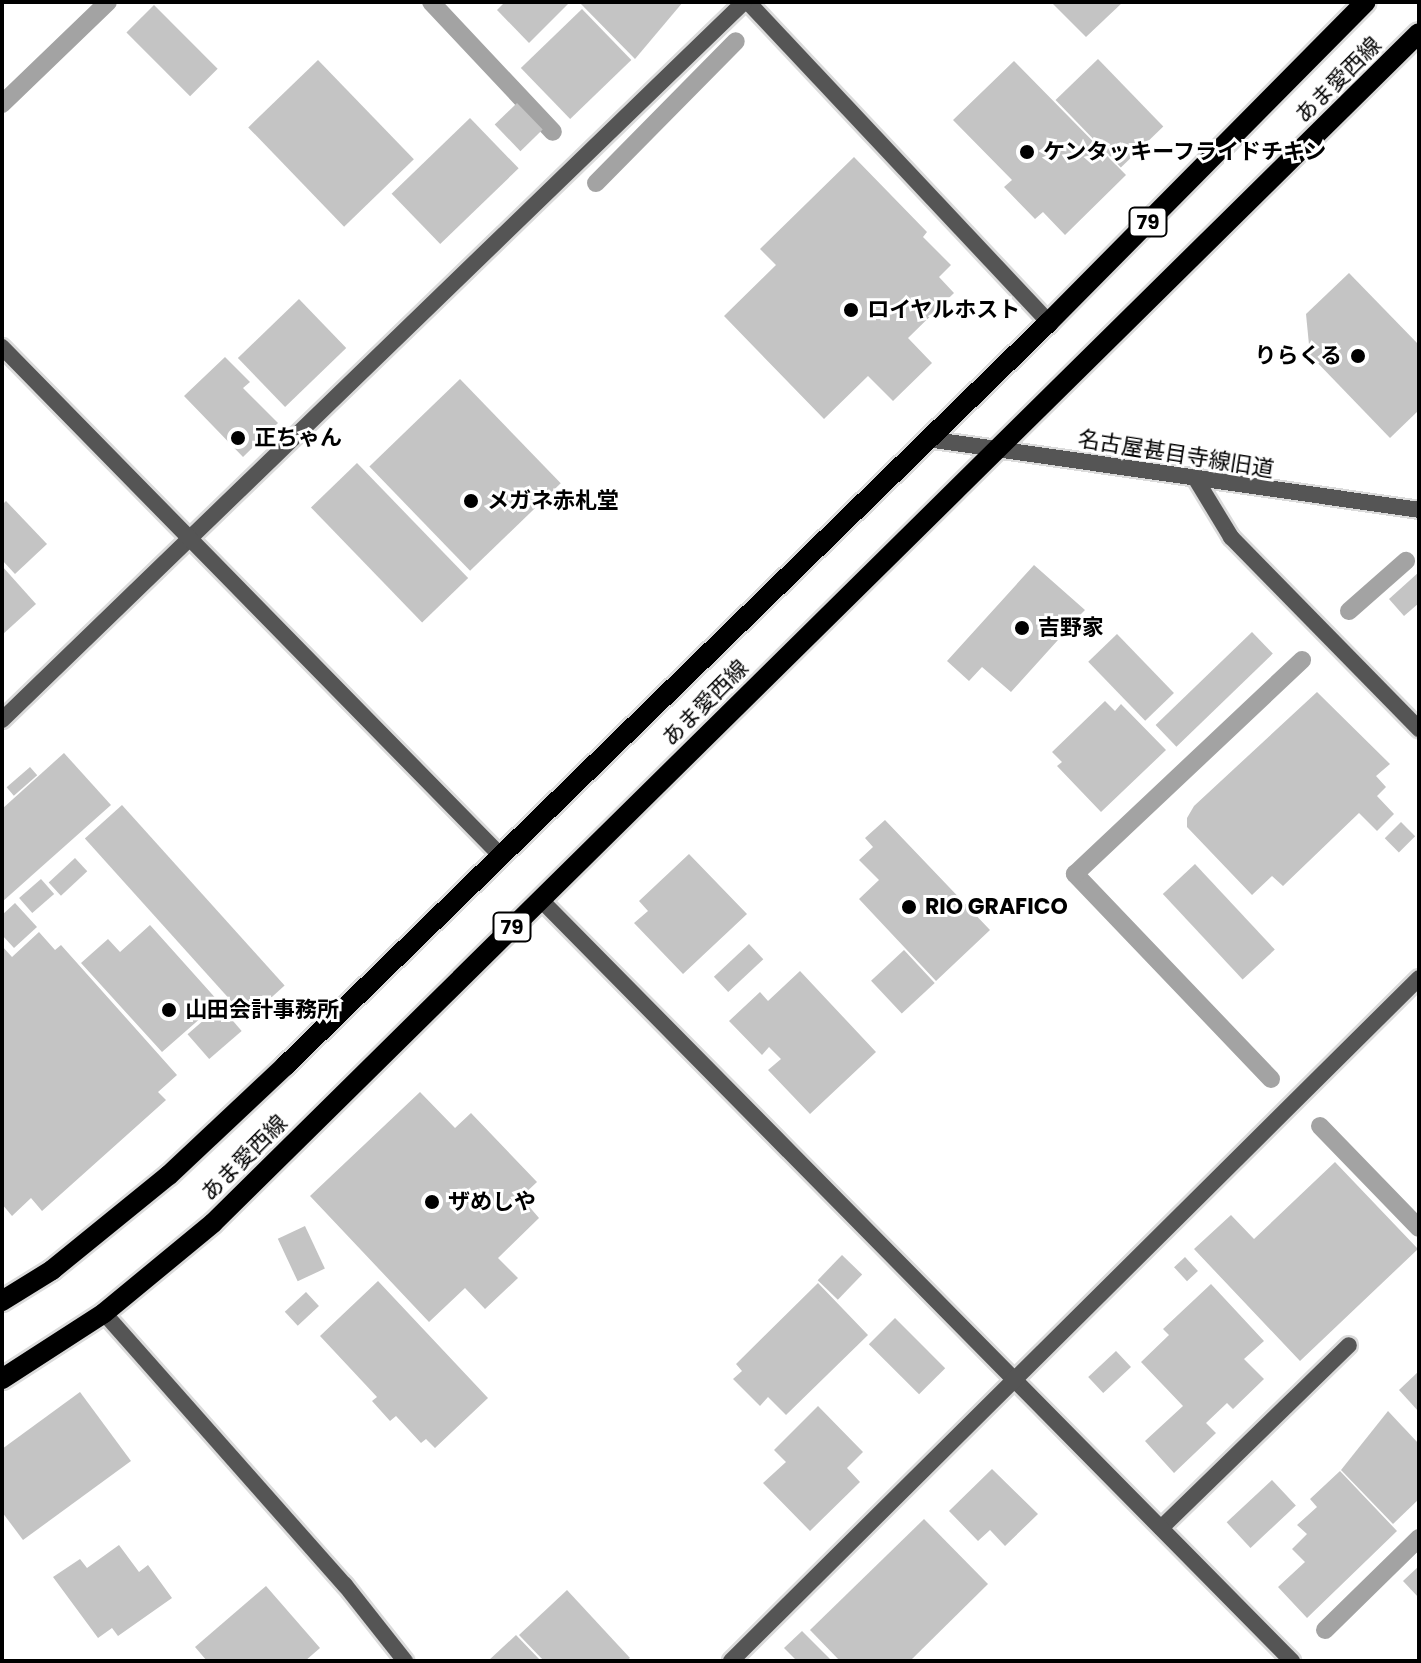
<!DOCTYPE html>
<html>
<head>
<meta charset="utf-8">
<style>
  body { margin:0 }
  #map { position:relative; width:1421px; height:1663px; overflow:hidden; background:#fff; font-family:Poppins,"Noto Sans JP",sans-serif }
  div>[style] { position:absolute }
  .stream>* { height:18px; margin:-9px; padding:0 9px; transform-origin:9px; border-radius:9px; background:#a3a3a3 }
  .building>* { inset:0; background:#c4c4c4; transform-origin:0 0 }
  .roads { filter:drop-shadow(2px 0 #dbdbdb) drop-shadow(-2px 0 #dbdbdb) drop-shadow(0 2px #dbdbdb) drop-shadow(0 -2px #dbdbdb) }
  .service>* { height:16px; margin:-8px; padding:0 8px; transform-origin:8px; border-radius:8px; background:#555 }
  .minor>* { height:16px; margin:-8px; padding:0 8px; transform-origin:8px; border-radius:8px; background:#555 }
  .tertiary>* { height:16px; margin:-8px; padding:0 8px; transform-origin:8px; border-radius:8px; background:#555 }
  .primary>* { height:20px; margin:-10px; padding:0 10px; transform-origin:10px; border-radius:10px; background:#000 }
  .dots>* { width:22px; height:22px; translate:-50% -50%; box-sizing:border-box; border:4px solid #fff; border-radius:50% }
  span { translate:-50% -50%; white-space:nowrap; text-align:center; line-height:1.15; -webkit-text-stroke:6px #fff; paint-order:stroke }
  .shield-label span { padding:2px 6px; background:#fff; border:2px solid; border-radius:6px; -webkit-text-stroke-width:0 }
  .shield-label { font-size:20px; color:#000; font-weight:700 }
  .street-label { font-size:22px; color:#000 }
  .poi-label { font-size:22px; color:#000; font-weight:700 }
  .left { translate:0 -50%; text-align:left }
  .right { translate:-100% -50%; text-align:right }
  .frame { position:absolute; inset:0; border:4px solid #000; pointer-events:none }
</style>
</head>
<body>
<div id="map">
  <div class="stream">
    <div style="left:431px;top:2px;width:178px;rotate:46.8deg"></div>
    <div style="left:2px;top:104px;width:147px;rotate:-43.9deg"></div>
    <div style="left:596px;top:183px;width:199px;rotate:-45.4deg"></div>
    <div style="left:1349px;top:611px;width:76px;rotate:-41.3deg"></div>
    <div style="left:1271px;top:1079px;width:284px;rotate:-133.7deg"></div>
    <div style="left:1075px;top:874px;width:312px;rotate:-43.3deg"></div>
    <div style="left:1320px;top:1126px;width:142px;rotate:45.9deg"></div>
    <div style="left:1325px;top:1630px;width:132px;rotate:-44.4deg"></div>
  </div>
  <div class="building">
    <div style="clip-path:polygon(505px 2px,570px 2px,529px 43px,497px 10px)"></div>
    <div style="clip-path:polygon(579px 2px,683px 2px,635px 59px)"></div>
    <div style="clip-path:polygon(1051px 2px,1123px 2px,1086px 37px)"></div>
    <div style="left:154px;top:5px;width:90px;height:39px;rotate:45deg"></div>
    <div style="left:582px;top:9px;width:71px;height:85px;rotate:46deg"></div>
    <div style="left:1098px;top:59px;width:94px;height:59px;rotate:46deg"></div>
    <div style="left:318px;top:60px;width:138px;height:97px;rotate:46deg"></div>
    <div style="clip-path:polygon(1014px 61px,1126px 175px,1065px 235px,1043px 212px,1035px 219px,1004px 187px,1012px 180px,953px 120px)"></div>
    <div style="left:517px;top:103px;width:37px;height:31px;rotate:46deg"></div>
    <div style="left:470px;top:118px;width:70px;height:109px;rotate:46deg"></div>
    <div style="clip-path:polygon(854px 157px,927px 232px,923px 237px,951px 265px,939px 277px,954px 293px,908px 338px,932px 363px,893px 401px,868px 376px,824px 419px,724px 316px,776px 265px,760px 249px)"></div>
    <div style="clip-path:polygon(1349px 273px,1419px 345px,1419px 410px,1390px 438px,1310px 355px,1306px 314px)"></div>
    <div style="left:299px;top:299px;width:68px;height:85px;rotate:46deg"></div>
    <div style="clip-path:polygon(225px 357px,250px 382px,243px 388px,278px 423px,243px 457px,184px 396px)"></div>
    <div style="left:460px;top:379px;width:145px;height:126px;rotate:46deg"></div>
    <div style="left:357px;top:463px;width:160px;height:64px;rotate:46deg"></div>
    <div style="clip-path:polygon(6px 501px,47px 544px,15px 574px,2px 560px,2px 505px)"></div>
    <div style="clip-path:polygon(1034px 565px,1085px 610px,1080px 615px,1087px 622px,1075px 637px,1067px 630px,1011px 692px,982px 667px,969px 681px,947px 661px)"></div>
    <div style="clip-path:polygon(2px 566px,36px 604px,2px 635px)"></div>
    <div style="clip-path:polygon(1419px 572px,1419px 603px,1404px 616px,1389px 599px)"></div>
    <div style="left:1252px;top:632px;width:30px;height:134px;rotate:46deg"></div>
    <div style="left:1117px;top:634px;width:82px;height:40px;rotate:46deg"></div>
    <div style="clip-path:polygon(1317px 692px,1390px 764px,1376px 776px,1386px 787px,1377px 796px,1394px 814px,1377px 831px,1359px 813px,1283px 886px,1272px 876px,1252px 895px,1187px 827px,1187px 818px,1194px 806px)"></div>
    <div style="clip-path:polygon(1105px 701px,1115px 711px,1121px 704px,1166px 750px,1101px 812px,1057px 766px,1062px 762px,1052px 752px)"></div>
    <div style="clip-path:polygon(64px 753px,111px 805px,2px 902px,2px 809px)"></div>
    <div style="left:30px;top:767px;width:11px;height:31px;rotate:49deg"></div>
    <div style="left:122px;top:805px;width:243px;height:50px;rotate:48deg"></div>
    <div style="clip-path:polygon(885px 820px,990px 930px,936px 981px,859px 899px,879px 880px,859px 860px,873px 847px,865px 838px)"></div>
    <div style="left:1401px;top:822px;width:20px;height:23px;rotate:45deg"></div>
    <div style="clip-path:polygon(689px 854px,747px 914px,683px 974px,634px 923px,648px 911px,639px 901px)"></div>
    <div style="left:75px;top:858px;width:18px;height:36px;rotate:47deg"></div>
    <div style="left:1195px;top:864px;width:117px;height:44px;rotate:47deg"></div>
    <div style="left:41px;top:879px;width:20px;height:29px;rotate:49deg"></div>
    <div style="clip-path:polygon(15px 903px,37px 927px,14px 948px,2px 935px,2px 915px)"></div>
    <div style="clip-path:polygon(150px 925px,219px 1002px,162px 1052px,81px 963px,108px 939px,120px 952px)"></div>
    <div style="clip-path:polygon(39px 932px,55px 950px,61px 945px,177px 1075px,158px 1092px,166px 1100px,42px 1211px,31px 1198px,12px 1216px,2px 1204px,2px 946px,12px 957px)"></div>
    <div style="left:749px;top:944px;width:21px;height:48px;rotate:47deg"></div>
    <div style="left:904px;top:950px;width:45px;height:45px;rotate:47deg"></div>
    <div style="clip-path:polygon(800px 971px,876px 1052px,810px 1114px,768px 1070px,781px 1059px,769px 1047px,762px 1055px,729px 1021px,760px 992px,768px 1001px)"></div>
    <div style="left:220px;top:1006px;width:33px;height:43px;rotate:49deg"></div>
    <div style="clip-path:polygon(420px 1092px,455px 1128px,471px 1113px,537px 1182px,521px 1197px,539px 1218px,498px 1258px,518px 1278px,485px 1309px,465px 1288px,429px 1322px,310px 1196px)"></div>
    <div style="clip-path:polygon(1335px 1162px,1418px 1249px,1300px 1361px,1194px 1249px,1231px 1215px,1254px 1239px)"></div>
    <div style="left:305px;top:1226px;width:47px;height:30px;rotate:65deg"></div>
    <div style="left:842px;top:1255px;width:28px;height:35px;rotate:44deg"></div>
    <div style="left:1185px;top:1257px;width:19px;height:15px;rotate:47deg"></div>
    <div style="clip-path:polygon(378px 1281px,488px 1398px,435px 1448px,426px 1439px,421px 1443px,396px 1416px,390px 1421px,372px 1401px,377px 1397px,320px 1336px)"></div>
    <div style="clip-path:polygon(818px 1283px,868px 1335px,786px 1415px,768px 1397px,760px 1406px,733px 1379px,742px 1371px,736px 1364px)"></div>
    <div style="clip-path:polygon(1211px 1284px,1264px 1341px,1244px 1359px,1264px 1379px,1233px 1409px,1227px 1403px,1206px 1423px,1216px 1433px,1174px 1473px,1145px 1441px,1183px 1406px,1141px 1362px,1169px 1335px,1163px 1329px)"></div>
    <div style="left:306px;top:1292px;width:19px;height:29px;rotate:47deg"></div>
    <div style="left:895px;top:1318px;width:71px;height:37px;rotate:45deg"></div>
    <div style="left:1116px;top:1351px;width:22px;height:38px;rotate:47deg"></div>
    <div style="clip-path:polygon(1419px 1371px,1419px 1412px,1399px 1390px)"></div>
    <div style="clip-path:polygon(80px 1392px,131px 1461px,23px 1540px,2px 1512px,2px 1449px)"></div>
    <div style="clip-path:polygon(818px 1406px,863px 1452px,847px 1468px,860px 1482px,810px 1531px,763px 1483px,786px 1462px,774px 1450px)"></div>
    <div style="clip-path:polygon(1388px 1411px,1419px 1444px,1419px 1499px,1393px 1524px,1341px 1470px)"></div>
    <div style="clip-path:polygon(992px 1469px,1038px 1514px,1005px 1546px,990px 1530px,978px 1541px,949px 1511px)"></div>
    <div style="clip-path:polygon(1340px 1471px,1397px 1531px,1307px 1618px,1278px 1587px,1305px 1562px,1292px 1549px,1307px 1534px,1297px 1525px,1317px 1507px,1310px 1499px)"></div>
    <div style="left:1272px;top:1480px;width:35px;height:62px;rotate:47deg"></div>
    <div style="clip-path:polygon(924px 1519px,988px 1584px,910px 1661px,840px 1661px,810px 1630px)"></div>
    <div style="clip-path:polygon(119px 1545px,139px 1572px,148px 1565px,172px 1598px,118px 1636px,112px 1628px,98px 1638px,53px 1577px,80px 1559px,87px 1568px)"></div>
    <div style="clip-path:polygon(1419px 1566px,1419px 1598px,1403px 1581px)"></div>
    <div style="clip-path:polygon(266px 1586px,320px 1648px,305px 1661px,207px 1661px,195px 1647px)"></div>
    <div style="clip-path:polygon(567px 1590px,630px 1658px,626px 1661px,544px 1661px,519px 1635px)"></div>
    <div style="clip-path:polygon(802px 1631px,832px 1661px,797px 1661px,784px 1648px)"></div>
    <div style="clip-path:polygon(516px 1635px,541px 1661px,488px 1661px)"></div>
  </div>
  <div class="roads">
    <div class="service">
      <div style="left:1161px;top:1528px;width:262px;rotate:-44.2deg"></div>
    </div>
    <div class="minor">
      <div style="left:748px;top:2px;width:439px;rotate:46.8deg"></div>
      <div style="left:1197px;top:481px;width:66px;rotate:58.7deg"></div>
      <div style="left:1231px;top:537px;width:269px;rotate:45.6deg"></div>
      <div style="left:2px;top:720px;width:1033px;rotate:-44.06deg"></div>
      <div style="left:540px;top:899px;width:1071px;rotate:45.38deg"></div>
      <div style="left:104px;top:1313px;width:363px;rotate:48.5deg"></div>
      <div style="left:345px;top:1585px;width:97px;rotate:51.7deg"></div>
      <div style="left:731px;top:1661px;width:969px;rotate:-44.79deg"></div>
    </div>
    <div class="tertiary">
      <div style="left:2px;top:347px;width:710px;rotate:45.57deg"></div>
      <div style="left:927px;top:439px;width:497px;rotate:8.2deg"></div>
    </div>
    <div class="primary">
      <div style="left:2px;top:1301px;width:59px;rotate:-31.8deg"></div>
      <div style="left:52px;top:1270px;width:151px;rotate:-39.1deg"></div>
      <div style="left:169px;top:1175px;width:159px;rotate:-43.2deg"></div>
      <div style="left:285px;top:1066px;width:1066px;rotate:-44.24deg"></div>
      <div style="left:1049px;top:322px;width:450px;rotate:-45.3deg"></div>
      <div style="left:2px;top:1379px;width:121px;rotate:-32.9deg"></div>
      <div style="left:104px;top:1313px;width:141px;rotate:-39.5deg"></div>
      <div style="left:213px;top:1223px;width:1694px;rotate:-44.62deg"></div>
    </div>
  </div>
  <div class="dots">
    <div style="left:1027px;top:152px;background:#000"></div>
    <div style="left:851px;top:310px;background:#000"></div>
    <div style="left:1358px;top:356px;background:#000"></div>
    <div style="left:238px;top:438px;background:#000"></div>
    <div style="left:471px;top:501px;background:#000"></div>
    <div style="left:1022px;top:628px;background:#000"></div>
    <div style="left:909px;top:907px;background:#000"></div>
    <div style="left:169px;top:1010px;background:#000"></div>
    <div style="left:432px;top:1202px;background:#000"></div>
  </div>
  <div class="shield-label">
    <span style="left:1148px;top:222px">79</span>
    <span style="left:512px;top:927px">79</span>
  </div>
  <div class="street-label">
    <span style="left:1338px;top:80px;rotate:-45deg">あま愛西線</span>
    <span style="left:1176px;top:454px;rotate:9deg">名古屋甚目寺線旧道</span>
    <span style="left:705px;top:703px;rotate:-45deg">あま愛西線</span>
    <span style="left:244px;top:1158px;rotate:-45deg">あま愛西線</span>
  </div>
  <div class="poi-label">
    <span class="left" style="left:1043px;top:152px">ケンタッキーフライドチキン</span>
    <span class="left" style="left:867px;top:310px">ロイヤルホスト</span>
    <span class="right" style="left:1342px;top:356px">りらくる</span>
    <span class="left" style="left:254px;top:438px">正ちゃん</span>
    <span class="left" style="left:487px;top:501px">メガネ赤札堂</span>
    <span class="left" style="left:1038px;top:628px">吉野家</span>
    <span class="left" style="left:925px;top:907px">RIO GRAFICO</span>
    <span class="left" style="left:185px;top:1010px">山田会計事務所</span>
    <span class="left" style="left:448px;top:1202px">ザめしや</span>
  </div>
  <div class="frame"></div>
</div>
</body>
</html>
